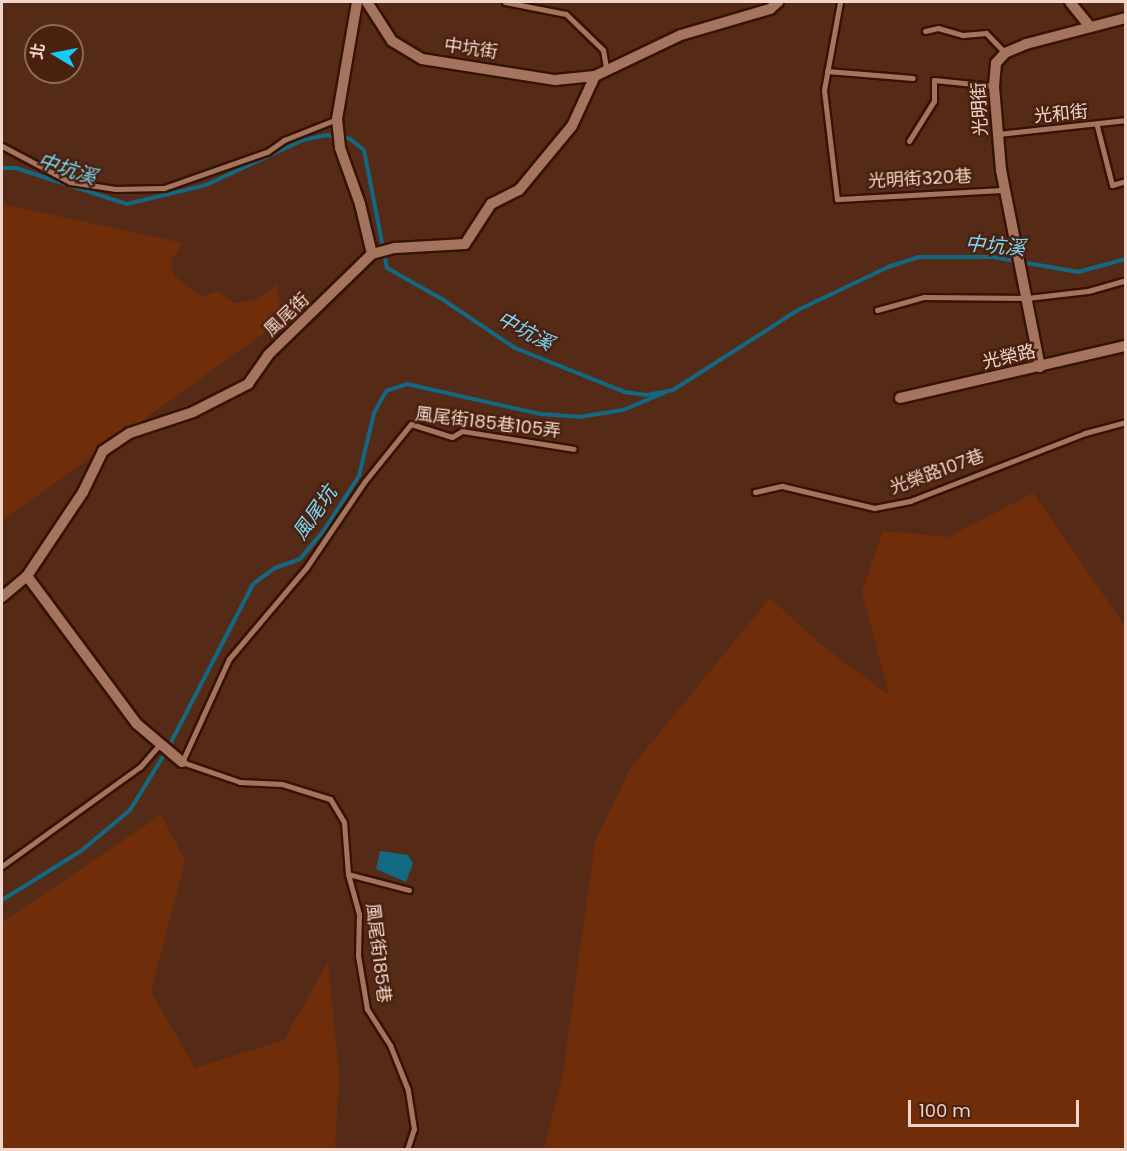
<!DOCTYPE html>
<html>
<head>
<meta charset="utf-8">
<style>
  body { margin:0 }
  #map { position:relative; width:1127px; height:1151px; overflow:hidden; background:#552b18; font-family:Poppins,"Noto Sans TC",sans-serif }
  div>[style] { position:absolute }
  .green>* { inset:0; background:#702d09 }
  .water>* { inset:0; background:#136882 }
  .stream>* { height:4px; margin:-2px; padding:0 2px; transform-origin:2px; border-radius:2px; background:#136882 }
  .roads { filter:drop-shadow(2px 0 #381201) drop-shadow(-2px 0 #381201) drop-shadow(0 2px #381201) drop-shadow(0 -2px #381201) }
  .service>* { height:5px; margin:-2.5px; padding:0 2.5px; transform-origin:2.5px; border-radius:2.5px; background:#a4745f }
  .minor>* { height:10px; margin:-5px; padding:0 5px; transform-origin:5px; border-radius:5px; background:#a4745f }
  span { translate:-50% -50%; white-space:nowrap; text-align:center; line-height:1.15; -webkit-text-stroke:5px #49210e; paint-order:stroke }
  .street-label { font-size:18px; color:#f1d5ca }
  .water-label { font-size:20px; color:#79d8fb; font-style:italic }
  .frame { position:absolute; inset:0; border:3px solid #f1d5ca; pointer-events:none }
  .north { position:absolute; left:24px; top:24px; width:60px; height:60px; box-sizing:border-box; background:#49210e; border:2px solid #8c6959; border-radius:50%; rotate:280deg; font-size:16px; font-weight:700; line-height:24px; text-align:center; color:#f1d5ca }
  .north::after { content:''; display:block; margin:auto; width:21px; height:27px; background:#16cafb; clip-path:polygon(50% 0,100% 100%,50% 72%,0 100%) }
  .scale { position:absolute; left:908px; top:1100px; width:171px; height:27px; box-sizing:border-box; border:3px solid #f1d5ca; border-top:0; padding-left:8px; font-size:18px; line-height:21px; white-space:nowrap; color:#f1d5ca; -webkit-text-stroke:4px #49210e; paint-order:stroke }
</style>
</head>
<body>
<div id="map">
  <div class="green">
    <div style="clip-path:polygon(2px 204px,183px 243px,171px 260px,173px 275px,203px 297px,217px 291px,234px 303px,253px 301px,277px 285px,282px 320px,2px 521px)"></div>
    <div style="clip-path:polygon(1033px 493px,1125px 626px,1125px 1149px,544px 1149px,563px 1074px,595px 842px,630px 769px,770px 598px,825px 648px,889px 695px,862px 591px,883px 531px,949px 537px)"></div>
    <div style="clip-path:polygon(161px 815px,185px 860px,151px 992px,195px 1068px,284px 1040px,328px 962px,339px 1076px,335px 1149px,2px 1149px,2px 922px)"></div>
  </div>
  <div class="water">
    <div style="clip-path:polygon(380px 851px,408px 855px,413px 863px,406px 882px,376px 869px)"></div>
  </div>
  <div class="stream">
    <div style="left:2px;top:168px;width:14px"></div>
    <div style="left:16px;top:168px;width:117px;rotate:18deg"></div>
    <div style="left:127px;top:204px;width:81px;rotate:-13.5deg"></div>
    <div style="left:206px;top:185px;width:107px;rotate:-24.9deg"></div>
    <div style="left:303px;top:140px;width:24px;rotate:-12deg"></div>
    <div style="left:326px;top:135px;width:24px;rotate:9deg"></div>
    <div style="left:350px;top:139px;width:18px;rotate:38deg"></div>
    <div style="left:364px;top:150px;width:120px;rotate:79deg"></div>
    <div style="left:387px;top:268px;width:63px;rotate:29.4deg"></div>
    <div style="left:442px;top:299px;width:88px;rotate:33.9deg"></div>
    <div style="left:515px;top:348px;width:118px;rotate:21.8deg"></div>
    <div style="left:625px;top:392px;width:21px;rotate:8deg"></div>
    <div style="left:646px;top:395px;width:27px;rotate:-10deg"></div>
    <div style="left:673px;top:390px;width:148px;rotate:-32.6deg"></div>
    <div style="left:798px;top:310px;width:100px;rotate:-25.5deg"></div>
    <div style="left:888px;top:267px;width:32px;rotate:-18deg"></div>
    <div style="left:918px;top:257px;width:75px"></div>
    <div style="left:993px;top:257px;width:86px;rotate:10deg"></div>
    <div style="left:1078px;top:272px;width:50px;rotate:-15.2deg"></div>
    <div style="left:2px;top:900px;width:93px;rotate:-31.8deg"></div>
    <div style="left:81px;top:851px;width:64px;rotate:-39.9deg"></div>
    <div style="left:130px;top:810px;width:70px;rotate:-58.3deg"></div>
    <div style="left:167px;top:750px;width:187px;rotate:-62.6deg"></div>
    <div style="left:253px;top:584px;width:27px;rotate:-36deg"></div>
    <div style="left:275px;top:568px;width:27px;rotate:-20deg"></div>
    <div style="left:300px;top:559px;width:38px;rotate:-50deg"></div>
    <div style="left:324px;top:530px;width:64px;rotate:-57.1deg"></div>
    <div style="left:359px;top:476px;width:65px;rotate:-76.6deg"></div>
    <div style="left:374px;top:413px;width:25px;rotate:-61deg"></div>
    <div style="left:386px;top:391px;width:22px;rotate:-18deg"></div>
    <div style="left:407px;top:384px;width:136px;rotate:12.7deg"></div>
    <div style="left:540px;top:414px;width:39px;rotate:4deg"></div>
    <div style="left:579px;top:417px;width:45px;rotate:-9deg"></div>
    <div style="left:623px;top:410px;width:44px;rotate:-22.5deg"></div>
  </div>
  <div class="roads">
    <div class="service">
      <div style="left:505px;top:2px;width:62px;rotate:11.1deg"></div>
      <div style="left:566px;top:14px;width:52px;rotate:44.2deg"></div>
      <div style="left:603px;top:50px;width:17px;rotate:80deg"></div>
      <div style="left:606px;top:67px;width:5px;rotate:143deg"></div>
      <div style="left:840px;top:2px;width:89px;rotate:100.3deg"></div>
      <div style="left:824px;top:90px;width:110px;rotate:83.2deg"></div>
      <div style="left:837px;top:199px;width:167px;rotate:-3.1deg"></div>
      <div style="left:925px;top:31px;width:13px;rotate:-13deg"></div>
      <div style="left:938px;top:28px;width:26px;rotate:16deg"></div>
      <div style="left:963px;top:35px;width:23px;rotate:-5deg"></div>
      <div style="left:986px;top:33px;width:28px;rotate:46deg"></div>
      <div style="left:827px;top:71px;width:86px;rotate:4.7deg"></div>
      <div style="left:1097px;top:126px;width:61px;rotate:75.7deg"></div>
      <div style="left:1112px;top:185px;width:15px;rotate:-16deg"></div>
      <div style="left:998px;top:134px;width:129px;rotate:-6.2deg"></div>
      <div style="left:909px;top:141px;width:47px;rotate:-58deg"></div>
      <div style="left:934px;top:101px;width:21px;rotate:-90deg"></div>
      <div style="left:934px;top:80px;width:60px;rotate:5.7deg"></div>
      <div style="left:2px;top:146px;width:77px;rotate:27.9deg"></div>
      <div style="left:70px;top:182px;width:46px;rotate:8.8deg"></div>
      <div style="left:115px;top:189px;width:49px;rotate:-1.2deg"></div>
      <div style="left:164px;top:188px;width:109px;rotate:-19.3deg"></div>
      <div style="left:267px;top:152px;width:21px;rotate:-35deg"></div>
      <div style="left:284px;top:140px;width:57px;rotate:-21.6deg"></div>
      <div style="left:877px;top:310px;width:49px;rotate:-15.5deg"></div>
      <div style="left:924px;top:297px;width:103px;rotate:0.6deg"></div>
      <div style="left:1027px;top:298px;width:61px;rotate:-6.5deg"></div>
      <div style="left:1088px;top:291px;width:40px;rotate:-16deg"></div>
      <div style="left:755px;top:492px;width:28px;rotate:-13deg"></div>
      <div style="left:782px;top:486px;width:95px;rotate:13.4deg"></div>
      <div style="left:874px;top:508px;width:37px;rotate:-11deg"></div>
      <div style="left:910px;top:501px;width:188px;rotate:-21.2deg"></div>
      <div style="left:1085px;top:433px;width:42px;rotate:-15deg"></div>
      <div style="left:2px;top:866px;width:170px;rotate:-35.7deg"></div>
      <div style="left:140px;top:767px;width:30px;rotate:-49deg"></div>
      <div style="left:348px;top:874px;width:63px;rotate:14.7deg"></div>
      <div style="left:407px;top:1150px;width:22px;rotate:-72deg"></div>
      <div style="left:414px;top:1129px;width:39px;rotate:-99deg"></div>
      <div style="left:408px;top:1090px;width:48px;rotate:-111.8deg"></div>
      <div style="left:390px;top:1045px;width:43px;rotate:-122.6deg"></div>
      <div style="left:367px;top:1009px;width:55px;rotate:-99.5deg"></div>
      <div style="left:358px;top:955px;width:41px;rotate:-88.6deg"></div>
      <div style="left:359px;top:914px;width:41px;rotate:-105.4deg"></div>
      <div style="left:348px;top:874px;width:52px;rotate:-94.4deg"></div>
      <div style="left:344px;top:822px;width:27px;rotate:-121deg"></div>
      <div style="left:330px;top:799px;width:50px;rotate:-162.6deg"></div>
      <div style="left:282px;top:784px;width:42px;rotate:-177.3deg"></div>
      <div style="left:240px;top:782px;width:61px;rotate:-161deg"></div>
      <div style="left:182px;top:762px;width:113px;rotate:-65.5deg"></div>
      <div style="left:229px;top:659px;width:119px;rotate:-49.8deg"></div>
      <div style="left:306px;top:568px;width:105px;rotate:-55.9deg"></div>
      <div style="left:365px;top:481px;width:73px;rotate:-51.1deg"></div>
      <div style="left:411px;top:424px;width:43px;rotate:17.6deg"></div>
      <div style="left:452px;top:437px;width:12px;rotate:-31deg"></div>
      <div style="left:462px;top:431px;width:113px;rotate:9.1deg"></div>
    </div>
    <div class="minor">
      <div style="left:357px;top:2px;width:119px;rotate:99.7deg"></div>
      <div style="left:337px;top:119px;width:29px;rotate:84deg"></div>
      <div style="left:340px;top:148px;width:59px;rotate:70.3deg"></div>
      <div style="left:360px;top:204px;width:51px;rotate:76.5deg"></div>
      <div style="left:367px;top:2px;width:46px;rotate:57.3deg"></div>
      <div style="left:392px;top:41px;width:35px;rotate:31deg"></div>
      <div style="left:422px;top:59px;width:135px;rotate:9deg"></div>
      <div style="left:555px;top:80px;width:40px;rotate:-5.7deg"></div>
      <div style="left:595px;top:76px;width:95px;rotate:-25.5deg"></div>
      <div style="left:681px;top:35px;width:93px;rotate:-16.3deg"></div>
      <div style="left:770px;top:9px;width:11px;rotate:-41deg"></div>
      <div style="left:1070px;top:2px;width:32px;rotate:51deg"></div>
      <div style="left:1040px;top:367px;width:201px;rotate:-101.2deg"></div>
      <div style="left:1001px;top:170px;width:84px;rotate:-94.8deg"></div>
      <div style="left:994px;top:86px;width:23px;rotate:-85deg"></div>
      <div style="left:996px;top:63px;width:13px;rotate:-48deg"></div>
      <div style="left:1005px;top:53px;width:23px;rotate:-23deg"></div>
      <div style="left:1026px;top:44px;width:103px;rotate:-14.6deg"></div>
      <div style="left:900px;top:398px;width:232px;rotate:-13deg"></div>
      <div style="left:27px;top:576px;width:184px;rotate:53.4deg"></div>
      <div style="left:137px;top:724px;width:59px;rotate:40.2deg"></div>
      <div style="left:2px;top:597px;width:33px;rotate:-40deg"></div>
      <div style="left:27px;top:576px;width:101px;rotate:-56.3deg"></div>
      <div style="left:83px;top:492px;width:46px;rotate:-64deg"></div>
      <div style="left:103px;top:451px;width:32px;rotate:-34deg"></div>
      <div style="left:130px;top:433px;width:66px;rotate:-18.4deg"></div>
      <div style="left:193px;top:412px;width:62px;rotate:-27deg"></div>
      <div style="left:248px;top:384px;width:35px;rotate:-55deg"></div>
      <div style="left:268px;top:355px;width:145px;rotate:-44.2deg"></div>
      <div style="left:372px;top:254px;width:24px;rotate:-15deg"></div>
      <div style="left:395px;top:248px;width:70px;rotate:-3.3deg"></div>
      <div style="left:465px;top:244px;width:48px;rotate:-57deg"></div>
      <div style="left:491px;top:204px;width:31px;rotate:-27deg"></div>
      <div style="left:519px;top:190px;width:83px;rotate:-50.4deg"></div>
      <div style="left:572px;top:126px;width:55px;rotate:-65.3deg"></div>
    </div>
  </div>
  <div class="street-label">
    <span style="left:471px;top:49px;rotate:8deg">中坑街</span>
    <span style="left:980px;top:109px;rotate:-93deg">光明街</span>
    <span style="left:1061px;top:114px;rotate:-5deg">光和街</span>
    <span style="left:920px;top:179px;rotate:-3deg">光明街320巷</span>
    <span style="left:287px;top:315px;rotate:-43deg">風尾街</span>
    <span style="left:1009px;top:357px;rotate:-13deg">光榮路</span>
    <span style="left:488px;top:423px;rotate:7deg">風尾街185巷105弄</span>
    <span style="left:937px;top:472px;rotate:-20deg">光榮路107巷</span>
    <span style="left:378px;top:953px;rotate:83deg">風尾街185巷</span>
  </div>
  <div class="water-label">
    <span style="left:67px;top:169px;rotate:18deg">中坑溪</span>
    <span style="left:995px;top:246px;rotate:5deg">中坑溪</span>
    <span style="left:525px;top:331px;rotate:28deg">中坑溪</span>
    <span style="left:315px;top:513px;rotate:-55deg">風尾坑</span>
  </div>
  <div class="frame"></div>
  <div class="north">北</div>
  <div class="scale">100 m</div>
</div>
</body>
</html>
